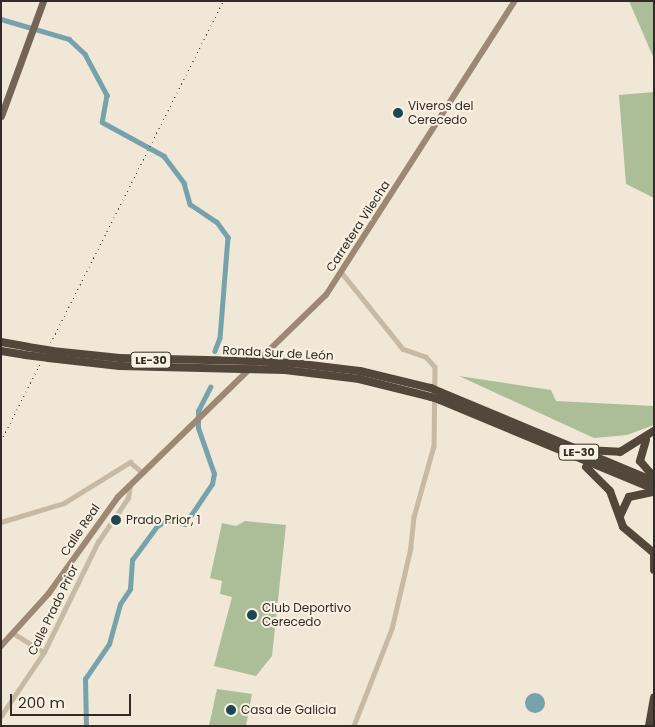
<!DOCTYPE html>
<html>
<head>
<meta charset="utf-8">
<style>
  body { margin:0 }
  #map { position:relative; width:655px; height:727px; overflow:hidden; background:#f0e7d6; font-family:Poppins,sans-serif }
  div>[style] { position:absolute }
  .green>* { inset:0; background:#acbe97 }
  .water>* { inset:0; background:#76a2ac }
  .round { border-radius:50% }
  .canal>* { height:4.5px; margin:-2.25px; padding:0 2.25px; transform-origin:2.25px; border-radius:2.25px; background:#76a2ac }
  .street>* { height:4.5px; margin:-2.25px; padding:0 2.25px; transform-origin:2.25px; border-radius:2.25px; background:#c7b9a3 }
  .secondary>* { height:6px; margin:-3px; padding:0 3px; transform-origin:3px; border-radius:3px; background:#9b8875 }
  .primary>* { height:7px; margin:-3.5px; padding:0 3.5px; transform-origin:3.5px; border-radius:3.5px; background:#746456 }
  .highway>* { height:8px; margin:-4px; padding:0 4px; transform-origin:4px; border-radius:4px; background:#53473c }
  .rail>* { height:1px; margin-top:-0.5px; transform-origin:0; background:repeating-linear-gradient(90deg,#322b25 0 1px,transparent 0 5px) }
  .highway-bridge>* { height:8px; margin:-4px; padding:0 4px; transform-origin:4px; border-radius:4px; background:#53473c }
  .dots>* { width:14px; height:14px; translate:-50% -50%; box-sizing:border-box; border:2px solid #f8f1e2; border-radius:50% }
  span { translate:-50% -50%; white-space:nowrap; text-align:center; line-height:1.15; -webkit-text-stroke:4px #f8f1e2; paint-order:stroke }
  .shield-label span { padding:1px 4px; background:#f8f1e2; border:1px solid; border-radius:4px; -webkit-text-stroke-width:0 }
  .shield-label { font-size:11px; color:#322b25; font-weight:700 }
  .poi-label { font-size:12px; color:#322b25 }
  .left { translate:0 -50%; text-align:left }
  .street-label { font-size:12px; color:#322b25 }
  .frame { position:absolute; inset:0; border:2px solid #322b25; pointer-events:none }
  .scale { position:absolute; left:10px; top:694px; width:121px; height:22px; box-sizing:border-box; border:2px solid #322b25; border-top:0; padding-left:6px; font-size:15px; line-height:18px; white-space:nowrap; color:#322b25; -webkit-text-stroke:4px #f8f1e2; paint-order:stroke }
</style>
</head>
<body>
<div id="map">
  <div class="green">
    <div style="clip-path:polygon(629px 1px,654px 1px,654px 59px)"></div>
    <div style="clip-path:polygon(654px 92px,654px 198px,626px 184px,619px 95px)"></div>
    <div style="clip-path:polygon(459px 376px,551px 390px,556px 401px,654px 406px,654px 425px,627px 435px,594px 438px)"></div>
    <div style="clip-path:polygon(245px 521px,286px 525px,272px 656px,256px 676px,214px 666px,232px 597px,220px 594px,222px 581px,210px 578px,222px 523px,236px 526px)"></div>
    <div style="clip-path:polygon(217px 689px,252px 694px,246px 726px,209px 726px)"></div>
  </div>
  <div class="water">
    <div class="round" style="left:525px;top:693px;width:20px;height:20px"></div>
  </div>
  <div class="canal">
    <div style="left:1px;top:19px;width:71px;rotate:16.4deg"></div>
    <div style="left:69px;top:39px;width:22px;rotate:43deg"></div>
    <div style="left:85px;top:54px;width:47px;rotate:61.8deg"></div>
    <div style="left:107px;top:95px;width:27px;rotate:100deg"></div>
    <div style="left:102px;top:122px;width:71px;rotate:28.7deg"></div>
    <div style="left:164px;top:156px;width:34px;rotate:53deg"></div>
    <div style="left:184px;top:183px;width:22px;rotate:74deg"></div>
    <div style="left:190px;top:204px;width:32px;rotate:34deg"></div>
    <div style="left:217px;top:222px;width:19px;rotate:54deg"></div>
    <div style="left:228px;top:237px;width:101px;rotate:94.5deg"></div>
    <div style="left:220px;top:338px;width:14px;rotate:111deg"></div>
    <div style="left:86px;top:726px;width:47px;rotate:-91.2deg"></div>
    <div style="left:85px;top:679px;width:42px;rotate:-55.6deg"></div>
    <div style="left:109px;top:644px;width:41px;rotate:-74.6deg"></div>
    <div style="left:120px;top:604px;width:18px;rotate:-56deg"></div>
    <div style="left:130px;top:589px;width:29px;rotate:-86deg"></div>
    <div style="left:132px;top:560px;width:42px;rotate:-53.7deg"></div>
    <div style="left:157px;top:526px;width:13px;rotate:-29deg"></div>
    <div style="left:168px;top:520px;width:17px;rotate:13deg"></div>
    <div style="left:185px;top:524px;width:48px;rotate:-56deg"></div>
    <div style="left:212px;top:484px;width:10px;rotate:-79deg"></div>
    <div style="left:214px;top:474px;width:49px;rotate:-109.2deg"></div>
    <div style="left:198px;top:428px;width:17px;rotate:-90deg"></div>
    <div style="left:198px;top:411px;width:27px;rotate:-63deg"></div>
  </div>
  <div class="street">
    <div style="left:342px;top:273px;width:97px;rotate:51.2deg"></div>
    <div style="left:403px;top:349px;width:24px;rotate:19deg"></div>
    <div style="left:426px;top:357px;width:13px;rotate:48deg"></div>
    <div style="left:435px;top:367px;width:79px;rotate:90.7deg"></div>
    <div style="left:434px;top:446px;width:74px;rotate:105.7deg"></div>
    <div style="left:414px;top:517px;width:31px;rotate:96deg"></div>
    <div style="left:411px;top:548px;width:83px;rotate:103.2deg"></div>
    <div style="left:392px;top:629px;width:104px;rotate:111.4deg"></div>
    <div style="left:1px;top:522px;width:66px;rotate:-16.8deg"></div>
    <div style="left:64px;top:503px;width:78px;rotate:-31.8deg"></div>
    <div style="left:130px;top:462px;width:16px;rotate:40deg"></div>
    <div style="left:13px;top:633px;width:36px;rotate:32deg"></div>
    <div style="left:1px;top:716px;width:77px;rotate:-56.1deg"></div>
    <div style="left:44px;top:652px;width:123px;rotate:-63.9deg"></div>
    <div style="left:98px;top:542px;width:53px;rotate:-55.7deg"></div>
    <div style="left:128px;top:498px;width:13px;rotate:-81deg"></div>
  </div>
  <div class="secondary">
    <div style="left:1px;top:646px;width:72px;rotate:-47.8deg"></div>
    <div style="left:49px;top:593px;width:118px;rotate:-54.3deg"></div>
    <div style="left:118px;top:497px;width:290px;rotate:-44.2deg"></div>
    <div style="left:326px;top:295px;width:350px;rotate:-57.3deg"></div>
  </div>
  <div class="primary">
    <div style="left:1px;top:116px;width:122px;rotate:-69.9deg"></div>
  </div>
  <div class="highway">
    <div style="left:1px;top:342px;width:27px;rotate:10deg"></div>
    <div style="left:1px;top:351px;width:24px;rotate:9deg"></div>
    <div style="left:52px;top:351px;width:68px;rotate:5.9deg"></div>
    <div style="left:120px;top:358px;width:130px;rotate:1.3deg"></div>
    <div style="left:48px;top:358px;width:72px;rotate:6.3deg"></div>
    <div style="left:120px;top:366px;width:122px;rotate:1.4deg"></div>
    <div style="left:293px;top:363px;width:67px;rotate:6.8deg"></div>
    <div style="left:360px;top:371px;width:73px;rotate:13.5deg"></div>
    <div style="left:285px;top:370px;width:75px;rotate:6.9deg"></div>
    <div style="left:359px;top:379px;width:74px;rotate:14deg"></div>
    <div style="left:440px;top:392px;width:232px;rotate:22.6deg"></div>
    <div style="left:440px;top:400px;width:232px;rotate:22.6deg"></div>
    <div style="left:646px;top:440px;width:22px;rotate:106deg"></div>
    <div style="left:640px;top:461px;width:21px;rotate:49deg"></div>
    <div style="left:585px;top:450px;width:35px;rotate:3deg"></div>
    <div style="left:620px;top:452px;width:40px;rotate:-32deg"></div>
    <div style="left:586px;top:467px;width:34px;rotate:45deg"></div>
    <div style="left:610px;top:491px;width:38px;rotate:70deg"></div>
    <div style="left:623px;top:527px;width:39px;rotate:40deg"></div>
    <div style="left:620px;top:516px;width:21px;rotate:-65deg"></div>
    <div style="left:629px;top:497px;width:24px;rotate:-12deg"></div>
    <div style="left:654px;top:551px;width:19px;rotate:90deg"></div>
    <div style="left:649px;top:726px;width:29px;rotate:-80deg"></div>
  </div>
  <div class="rail">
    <div style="left:1px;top:441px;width:493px;rotate:-63.2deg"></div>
  </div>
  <div class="highway-bridge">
    <div style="left:28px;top:347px;width:24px;rotate:9deg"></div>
    <div style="left:25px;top:355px;width:23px;rotate:7deg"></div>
    <div style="left:250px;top:361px;width:43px;rotate:2.7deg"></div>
    <div style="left:242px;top:369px;width:43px;rotate:1.3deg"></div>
    <div style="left:431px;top:388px;width:10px;rotate:24deg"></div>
    <div style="left:431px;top:397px;width:9px;rotate:18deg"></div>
  </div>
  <div class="dots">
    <div style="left:398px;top:113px;background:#1c4753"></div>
    <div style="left:116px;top:520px;background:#1c4753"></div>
    <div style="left:252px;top:615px;background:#1c4753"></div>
    <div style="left:231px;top:710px;background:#1c4753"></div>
  </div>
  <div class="shield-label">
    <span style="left:151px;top:360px">LE-30</span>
    <span style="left:579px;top:452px">LE-30</span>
  </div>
  <div class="poi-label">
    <span class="left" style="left:408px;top:113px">Viveros del<br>Cerecedo</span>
    <span class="left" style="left:126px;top:520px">Prado Prior, 1</span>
    <span class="left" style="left:262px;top:615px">Club Deportivo<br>Cerecedo</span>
    <span class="left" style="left:241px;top:710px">Casa de Galicia</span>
  </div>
  <div class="street-label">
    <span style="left:358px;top:226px;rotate:-57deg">Carretera Vilecha</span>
    <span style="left:278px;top:353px;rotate:3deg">Ronda Sur de León</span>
    <span style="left:80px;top:530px;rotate:-56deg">Calle Real</span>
    <span style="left:53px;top:610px;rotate:-64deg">Calle Prado Prior</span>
  </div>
  <div class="frame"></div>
  <div class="scale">200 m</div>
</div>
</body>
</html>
